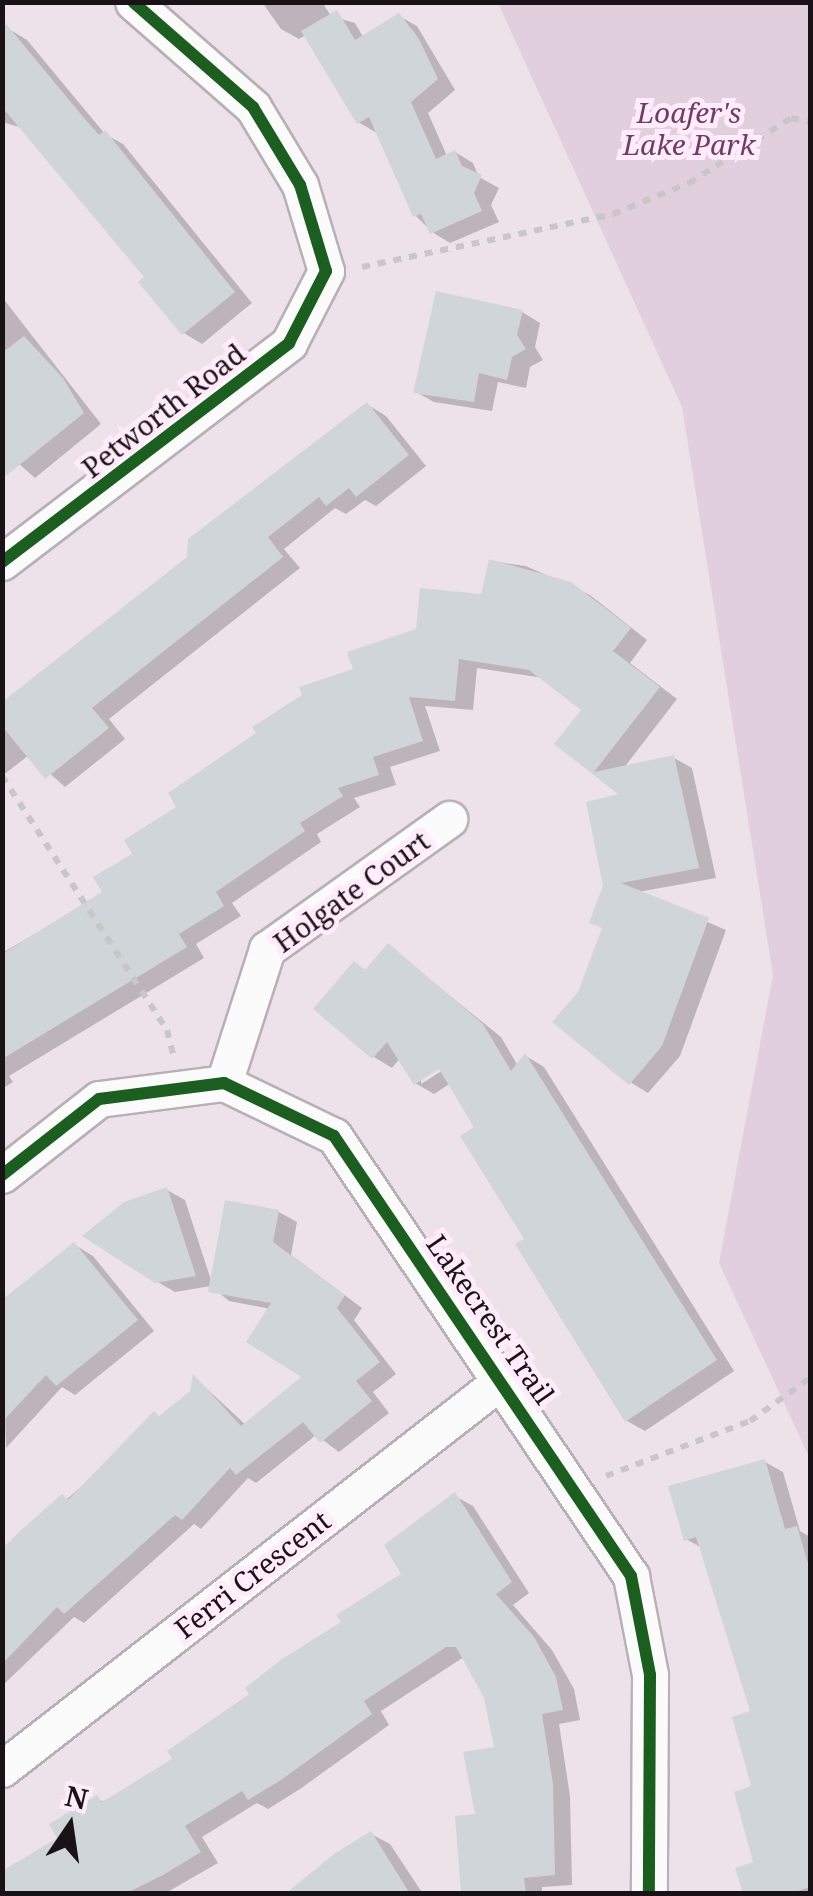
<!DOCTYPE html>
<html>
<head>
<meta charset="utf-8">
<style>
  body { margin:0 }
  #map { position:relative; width:813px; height:1896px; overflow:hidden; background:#ede2ea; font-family:"Noto Serif",serif }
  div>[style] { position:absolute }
  .green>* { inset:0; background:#e1cfdd }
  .shadow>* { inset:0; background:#0003 }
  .building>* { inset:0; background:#d0d5da }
  .path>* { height:6px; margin-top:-3px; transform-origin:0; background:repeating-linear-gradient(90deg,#c9c6c8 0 8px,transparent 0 16px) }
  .roads { filter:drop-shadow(2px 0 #b8b0b6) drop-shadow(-2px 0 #b8b0b6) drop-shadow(0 2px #b8b0b6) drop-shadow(0 -2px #b8b0b6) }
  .street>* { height:35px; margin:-17.5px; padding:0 17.5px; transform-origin:17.5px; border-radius:17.5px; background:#fcfbfc }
  .cycleway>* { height:12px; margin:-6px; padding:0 6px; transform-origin:6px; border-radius:6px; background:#1b5e20 }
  span { translate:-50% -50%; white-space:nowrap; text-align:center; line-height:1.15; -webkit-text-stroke:10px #ffebfa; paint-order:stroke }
  .park-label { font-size:28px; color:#6e3e65; font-style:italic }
  .street-label { font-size:28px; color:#191217 }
  .frame { position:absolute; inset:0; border:5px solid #191217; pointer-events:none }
  .north { position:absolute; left:20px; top:1776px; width:100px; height:100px; -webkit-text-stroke:8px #ffebfa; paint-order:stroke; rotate:13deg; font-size:28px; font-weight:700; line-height:40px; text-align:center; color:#191217 }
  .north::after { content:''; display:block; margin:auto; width:35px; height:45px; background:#191217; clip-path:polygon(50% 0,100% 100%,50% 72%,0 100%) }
</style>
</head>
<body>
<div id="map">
  <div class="green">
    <div style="clip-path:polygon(498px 3px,810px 3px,810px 1459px,719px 1263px,773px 975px,682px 407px)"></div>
  </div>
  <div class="shadow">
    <div style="clip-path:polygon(262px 2px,322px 2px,331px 16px,355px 23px,363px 37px,399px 16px,417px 26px,455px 90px,428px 113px,447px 156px,455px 152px,473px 163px,479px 177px,499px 188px,491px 205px,499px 222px,450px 243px,432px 232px,415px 215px,377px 133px,358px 122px,306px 35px,299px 39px,281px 29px)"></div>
    <div style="clip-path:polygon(9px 29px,27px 40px,105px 134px,123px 144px,252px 303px,202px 344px,184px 333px,147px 278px,23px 128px,2px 122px,2px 34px)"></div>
    <div style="clip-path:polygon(2px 297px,101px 424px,35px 478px,2px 449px)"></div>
    <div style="clip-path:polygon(522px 312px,540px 323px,535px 347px,543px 360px,530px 367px,526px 388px,498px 382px,492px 411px,434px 402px,416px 392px)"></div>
    <div style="clip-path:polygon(368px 405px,386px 416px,426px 466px,376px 506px,365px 500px,346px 514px,335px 508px,284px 549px,300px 568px,109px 719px,125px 739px,65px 787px,29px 755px,2px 776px,2px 704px,189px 558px)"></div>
    <div style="clip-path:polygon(491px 561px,526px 566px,590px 595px,647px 640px,630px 663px,677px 699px,623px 769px,674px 758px,692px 768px,716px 878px,638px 892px,726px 930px,680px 1056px,648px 1093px,630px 1082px,580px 994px,604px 928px,623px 795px,558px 743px,584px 710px,544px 678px,477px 668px,473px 710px,425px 706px,440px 751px,390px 767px,396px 785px,354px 798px,360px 807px,317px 834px,321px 842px,232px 903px,241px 916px,196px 944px,204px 958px,9px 1076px,13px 1082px,2px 1089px,2px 953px,105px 893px,179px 807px,356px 671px,483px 596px)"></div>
    <div style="clip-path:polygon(evenodd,388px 946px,501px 1037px,518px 1066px,526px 1056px,544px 1067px,734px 1371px,645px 1431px,627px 1421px,451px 1083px,434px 1094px,415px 1083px,400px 1058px,392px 1068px,374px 1057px,316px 1009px,355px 964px,367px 971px,388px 946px,449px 1061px,451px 1065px,421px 1084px,421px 1078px,449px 1061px)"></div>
    <div style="clip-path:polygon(167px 1190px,185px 1200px,212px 1283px,279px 1212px,297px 1222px,291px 1255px,362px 1308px,354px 1320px,396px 1374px,373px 1392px,389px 1413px,339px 1452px,316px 1435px,256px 1483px,248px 1478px,201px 1529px,194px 1524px,84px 1623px,74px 1617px,2px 1686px,2px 1554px,192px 1393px,195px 1378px,246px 1425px,306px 1377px,271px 1309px,229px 1301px,211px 1286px,175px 1292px,156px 1281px)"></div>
    <div style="clip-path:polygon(75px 1245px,93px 1256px,154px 1331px,75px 1395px,62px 1387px,6px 1448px,2px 1300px)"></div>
    <div style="clip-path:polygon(765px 1462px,783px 1472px,800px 1531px,810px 1537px,810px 1894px,746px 1894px,756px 1864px,753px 1712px,702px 1548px,686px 1539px)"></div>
    <div style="clip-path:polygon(455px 1496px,473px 1506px,529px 1593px,513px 1605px,552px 1650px,574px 1689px,580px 1720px,559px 1724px,570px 1796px,572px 1885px,542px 1887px,542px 1894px,476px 1894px,478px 1816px,497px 1749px,487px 1698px,464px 1657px,381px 1711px,389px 1725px,300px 1789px,268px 1809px,257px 1803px,202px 1837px,218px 1863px,164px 1894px,2px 1894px,97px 1798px,106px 1803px,176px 1760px,404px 1575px)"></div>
    <div style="clip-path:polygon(371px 1834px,390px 1844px,423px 1894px,300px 1894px)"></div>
  </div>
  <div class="building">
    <div style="clip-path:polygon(337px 10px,355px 40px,399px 13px,419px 39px,438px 79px,411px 102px,436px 159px,455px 150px,462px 166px,482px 175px,474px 193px,482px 211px,430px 234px,421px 214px,413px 217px,369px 117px,357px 124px,301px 31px)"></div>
    <div style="clip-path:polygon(2px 19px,84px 118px,99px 135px,105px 130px,235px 292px,182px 335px,138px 282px,144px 277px,2px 107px)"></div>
    <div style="clip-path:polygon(436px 291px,523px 310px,517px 335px,526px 349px,512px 357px,507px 380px,479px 373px,474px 402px,413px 393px)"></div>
    <div style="clip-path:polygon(24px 336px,63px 378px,84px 413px,2px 479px,2px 353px)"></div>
    <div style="clip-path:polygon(367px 402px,409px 455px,356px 497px,349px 488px,326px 506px,319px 497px,268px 537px,283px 557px,92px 708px,109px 728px,45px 779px,2px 726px,2px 702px,187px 557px,188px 539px)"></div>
    <div style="clip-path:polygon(489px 559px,571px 582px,631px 628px,613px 651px,660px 687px,594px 772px,674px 755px,699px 868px,621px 883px,709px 918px,662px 1046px,629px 1085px,552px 1022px,578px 992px,602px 928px,589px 923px,603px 886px,586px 802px,618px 794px,554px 744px,581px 710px,529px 670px,459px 659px,455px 701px,409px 697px,423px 741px,373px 757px,379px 775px,338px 788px,343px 796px,300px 823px,305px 831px,216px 892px,224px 906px,179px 934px,187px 947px,2px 1059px,2px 954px,102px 892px,93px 877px,132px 854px,124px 840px,176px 807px,168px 793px,256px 733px,252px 727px,302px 695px,299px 687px,353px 669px,347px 652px,416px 629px,420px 588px,481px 594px)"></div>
    <div style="clip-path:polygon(388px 943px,483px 1024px,511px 1071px,525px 1053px,717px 1360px,625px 1422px,515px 1244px,524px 1239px,460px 1136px,474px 1127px,439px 1069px,414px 1085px,387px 1042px,372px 1059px,313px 1009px,354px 961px,365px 970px)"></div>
    <div style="clip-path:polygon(167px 1187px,196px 1276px,155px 1283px,82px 1236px,124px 1202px)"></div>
    <div style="clip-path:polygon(225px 1200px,279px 1210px,273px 1242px,345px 1295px,337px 1308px,380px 1362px,356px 1381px,372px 1401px,320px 1443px,303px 1422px,236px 1475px,230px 1468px,182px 1520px,175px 1515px,64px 1614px,57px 1607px,2px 1664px,2px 1549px,17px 1534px,62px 1494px,68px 1500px,154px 1411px,159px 1416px,190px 1391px,193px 1374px,241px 1426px,301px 1377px,246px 1342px,271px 1303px,208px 1292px)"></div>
    <div style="clip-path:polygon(74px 1242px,138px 1320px,56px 1386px,46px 1375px,2px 1422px,2px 1300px)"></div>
    <div style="clip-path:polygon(765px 1459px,785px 1529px,797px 1526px,810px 1570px,810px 1887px,789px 1894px,743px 1894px,735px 1868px,753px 1862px,734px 1792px,751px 1786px,732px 1717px,750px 1711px,696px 1537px,684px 1541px,668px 1486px)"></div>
    <div style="clip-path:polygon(455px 1492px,512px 1582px,496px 1594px,534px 1637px,556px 1677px,563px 1710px,542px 1714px,553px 1784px,555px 1875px,524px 1878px,526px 1894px,461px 1894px,455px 1816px,475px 1814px,463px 1752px,494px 1747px,484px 1698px,456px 1647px,446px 1647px,364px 1701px,372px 1714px,281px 1780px,248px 1800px,242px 1791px,185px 1826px,201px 1852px,163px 1875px,125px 1894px,2px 1894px,2px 1871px,57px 1838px,49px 1824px,97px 1795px,102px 1802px,172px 1759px,167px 1751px,249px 1694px,245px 1688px,282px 1659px,341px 1622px,336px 1615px,401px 1574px,384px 1545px)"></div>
    <div style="clip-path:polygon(371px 1831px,410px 1894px,285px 1894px,334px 1854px)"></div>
  </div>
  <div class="path">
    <div style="left:362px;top:267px;width:257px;rotate:-11.9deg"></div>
    <div style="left:613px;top:214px;width:82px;rotate:-22.2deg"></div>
    <div style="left:689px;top:183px;width:121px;rotate:-32.5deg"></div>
    <div style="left:791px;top:118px;width:19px;rotate:12deg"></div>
    <div style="left:2px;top:776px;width:303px;rotate:57deg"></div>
    <div style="left:167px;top:1030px;width:25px;rotate:76deg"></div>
    <div style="left:606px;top:1476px;width:154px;rotate:-20.9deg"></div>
    <div style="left:750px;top:1421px;width:74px;rotate:-35.6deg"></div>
  </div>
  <div class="roads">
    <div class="street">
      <div style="left:2px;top:562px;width:361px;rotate:-37.3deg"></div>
      <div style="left:289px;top:343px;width:81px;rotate:-62.8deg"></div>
      <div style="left:326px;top:271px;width:90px;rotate:-106.8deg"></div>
      <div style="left:300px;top:185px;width:91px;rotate:-121.1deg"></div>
      <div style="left:253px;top:107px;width:159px;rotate:-138.8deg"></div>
      <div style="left:224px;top:1083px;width:141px;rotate:-72.2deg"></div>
      <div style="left:267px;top:949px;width:224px;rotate:-35.5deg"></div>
      <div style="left:2px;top:1175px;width:123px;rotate:-38.1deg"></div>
      <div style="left:99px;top:1099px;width:126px;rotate:-7.3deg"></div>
      <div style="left:224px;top:1083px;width:122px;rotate:25.7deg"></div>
      <div style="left:334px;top:1136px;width:531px;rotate:55.98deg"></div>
      <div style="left:631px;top:1576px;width:101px;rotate:79.1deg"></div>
      <div style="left:650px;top:1675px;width:219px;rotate:90.3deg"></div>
      <div style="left:2px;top:1769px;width:633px;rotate:-37.88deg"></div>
    </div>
  </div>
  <div class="cycleway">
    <div style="left:2px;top:562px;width:361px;rotate:-37.3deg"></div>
    <div style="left:289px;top:343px;width:81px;rotate:-62.8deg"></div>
    <div style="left:326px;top:271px;width:90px;rotate:-106.8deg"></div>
    <div style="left:300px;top:185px;width:91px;rotate:-121.1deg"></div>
    <div style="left:253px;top:107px;width:159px;rotate:-138.8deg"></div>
    <div style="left:2px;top:1175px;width:123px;rotate:-38.1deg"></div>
    <div style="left:99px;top:1099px;width:126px;rotate:-7.3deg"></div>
    <div style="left:224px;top:1083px;width:122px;rotate:25.7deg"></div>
    <div style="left:334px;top:1136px;width:531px;rotate:55.98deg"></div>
    <div style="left:631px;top:1576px;width:101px;rotate:79.1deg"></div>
    <div style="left:650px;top:1675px;width:219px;rotate:90.3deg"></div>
  </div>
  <div class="park-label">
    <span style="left:689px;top:128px">Loafer's<br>Lake Park</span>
  </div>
  <div class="street-label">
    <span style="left:163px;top:410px;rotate:-38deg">Petworth Road</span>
    <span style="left:351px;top:891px;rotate:-36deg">Holgate Court</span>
    <span style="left:491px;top:1319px;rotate:55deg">Lakecrest Trail</span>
    <span style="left:252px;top:1574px;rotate:-38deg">Ferri Crescent</span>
  </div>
  <div class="frame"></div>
  <div class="north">N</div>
</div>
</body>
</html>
